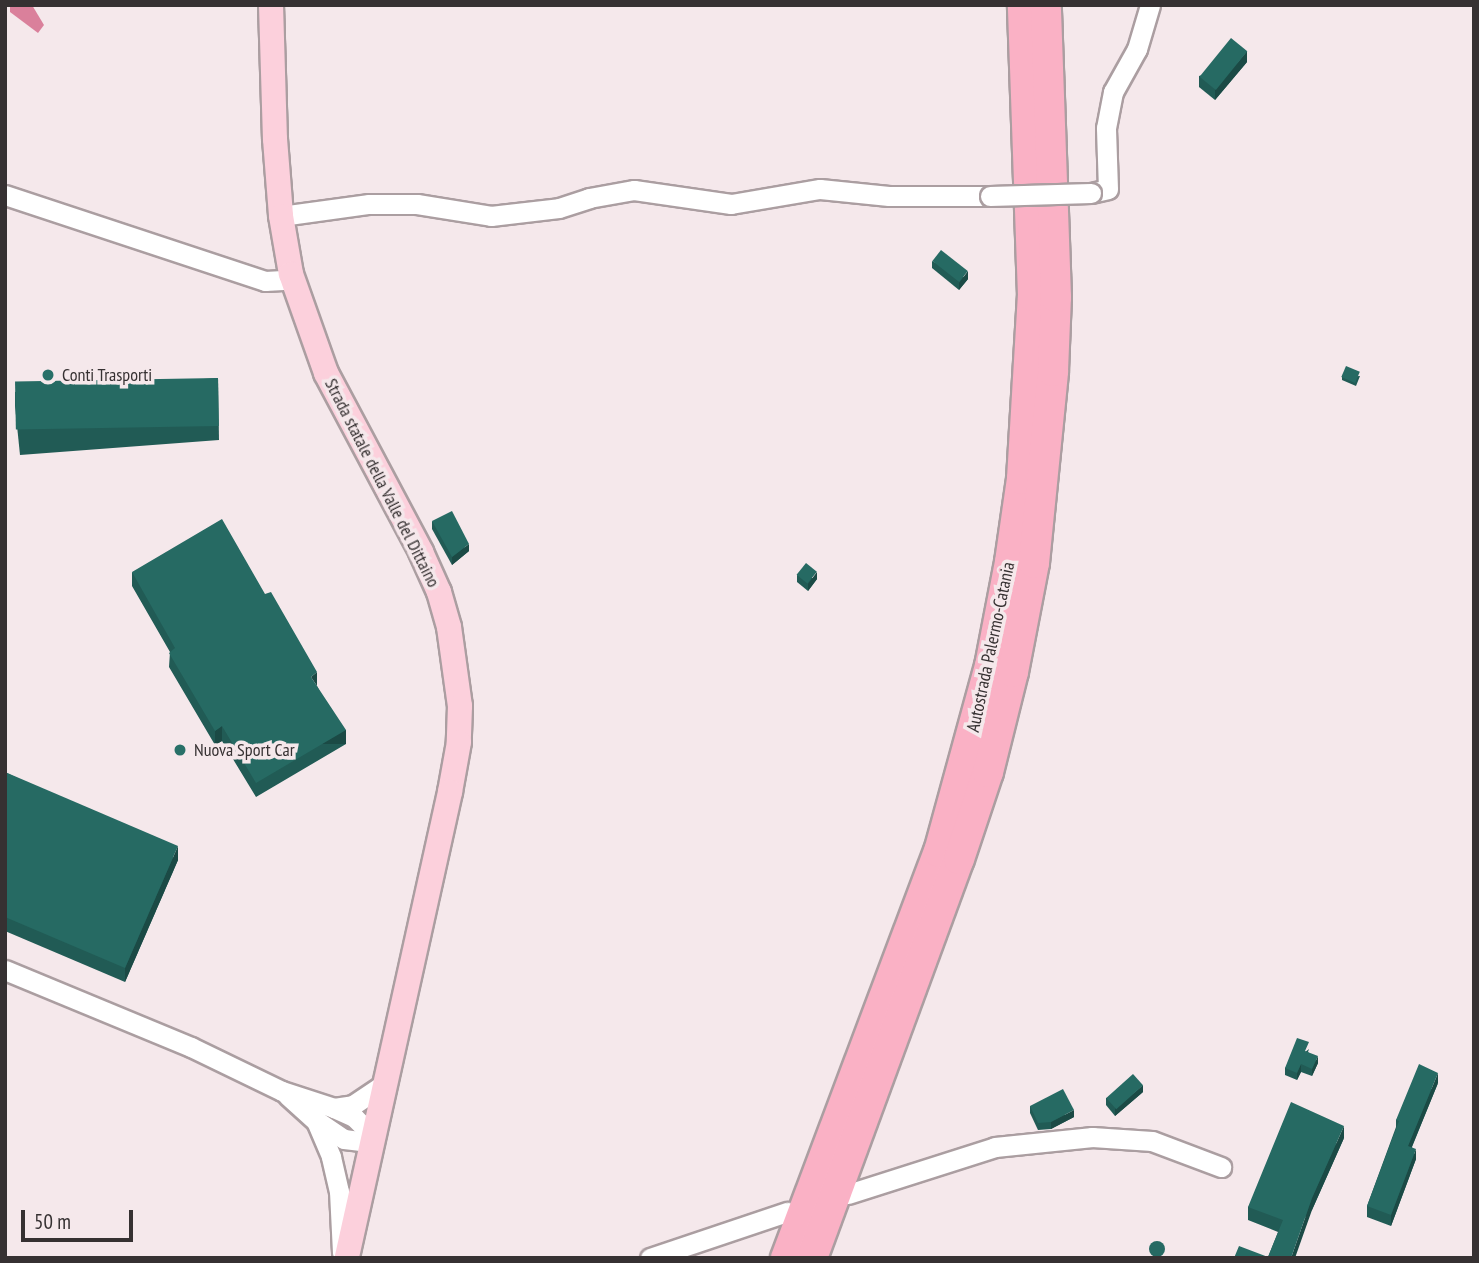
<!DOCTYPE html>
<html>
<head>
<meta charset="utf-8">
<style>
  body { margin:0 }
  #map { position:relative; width:1479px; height:1263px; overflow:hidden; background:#f5e8eb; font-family:"PT Sans Narrow",sans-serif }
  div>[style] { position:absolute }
  .water>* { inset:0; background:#da809b }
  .roads { filter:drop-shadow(2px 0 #ab9ea1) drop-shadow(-2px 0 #ab9ea1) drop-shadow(0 2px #ab9ea1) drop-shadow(0 -2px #ab9ea1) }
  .minor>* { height:19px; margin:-9.5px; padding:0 9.5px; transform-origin:9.5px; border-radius:9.5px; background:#fff }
  .major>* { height:24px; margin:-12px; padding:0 12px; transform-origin:12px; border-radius:12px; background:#fcd0dc }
  .highway>* { height:30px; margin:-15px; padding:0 15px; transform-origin:15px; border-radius:15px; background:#fab1c5 }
  .bridges { filter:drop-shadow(2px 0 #ab9ea1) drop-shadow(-2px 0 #ab9ea1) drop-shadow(0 2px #ab9ea1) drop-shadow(0 -2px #ab9ea1) }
  .minor-bridge>* { height:19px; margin:-9.5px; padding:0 9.5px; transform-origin:9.5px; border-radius:9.5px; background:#fff }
  .wall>* { inset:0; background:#215b55 }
  .shaded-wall>* { inset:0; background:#1b4a45; transform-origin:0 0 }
  .building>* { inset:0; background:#266a63; transform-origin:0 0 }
  .round { border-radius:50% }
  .dots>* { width:19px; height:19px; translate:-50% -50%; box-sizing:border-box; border:4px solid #f5e8eb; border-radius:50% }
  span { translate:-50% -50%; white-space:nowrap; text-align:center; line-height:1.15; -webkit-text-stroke:7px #f5e8eb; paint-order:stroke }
  .poi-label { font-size:18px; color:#363132 }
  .left { translate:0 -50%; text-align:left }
  .street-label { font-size:18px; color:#363132 }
  .frame { position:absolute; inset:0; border:7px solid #363132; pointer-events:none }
  .scale { position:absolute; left:21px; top:1210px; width:112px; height:32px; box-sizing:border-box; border:4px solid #363132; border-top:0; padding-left:9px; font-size:21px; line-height:24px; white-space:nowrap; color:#363132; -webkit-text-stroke:5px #f5e8eb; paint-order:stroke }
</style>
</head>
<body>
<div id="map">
  <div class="water">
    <div style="clip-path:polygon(32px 5px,44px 25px,38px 33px,10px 12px,10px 5px)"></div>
  </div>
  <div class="roads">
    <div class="minor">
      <div style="left:1091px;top:193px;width:17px;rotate:-13deg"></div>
      <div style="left:1108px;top:189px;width:61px;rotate:-91.9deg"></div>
      <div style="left:1106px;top:128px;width:37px;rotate:-79deg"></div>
      <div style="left:1113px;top:92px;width:49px;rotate:-60.8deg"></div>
      <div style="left:1137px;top:49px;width:46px;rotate:-73.5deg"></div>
      <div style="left:5px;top:195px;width:274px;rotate:18.3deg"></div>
      <div style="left:265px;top:281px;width:18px;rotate:-3deg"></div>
      <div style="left:283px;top:280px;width:10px;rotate:-37deg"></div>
      <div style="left:281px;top:216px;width:89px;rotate:-7.8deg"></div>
      <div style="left:369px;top:204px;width:48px"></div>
      <div style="left:417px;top:204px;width:75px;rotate:9.2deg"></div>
      <div style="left:491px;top:216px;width:68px;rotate:-6.7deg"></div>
      <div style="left:559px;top:208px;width:32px;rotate:-18deg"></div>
      <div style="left:589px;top:198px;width:46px;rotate:-10.1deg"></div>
      <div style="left:634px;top:190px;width:98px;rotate:8.2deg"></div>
      <div style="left:731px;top:204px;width:90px;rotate:-9.6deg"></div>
      <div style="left:820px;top:189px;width:69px;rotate:5.8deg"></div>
      <div style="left:889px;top:196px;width:101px"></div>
      <div style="left:5px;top:970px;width:201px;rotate:22.5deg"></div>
      <div style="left:191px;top:1047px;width:101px;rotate:25.8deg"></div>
      <div style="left:282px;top:1091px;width:55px;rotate:18.1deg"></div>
      <div style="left:334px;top:1108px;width:19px;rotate:-9deg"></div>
      <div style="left:353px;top:1105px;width:40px;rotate:-34deg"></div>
      <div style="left:288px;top:1096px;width:38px;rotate:42deg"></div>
      <div style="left:316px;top:1121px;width:39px;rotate:67deg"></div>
      <div style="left:331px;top:1157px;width:35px;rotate:77deg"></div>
      <div style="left:339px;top:1191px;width:62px;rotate:87.2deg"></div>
      <div style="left:317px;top:1121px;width:32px;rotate:34deg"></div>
      <div style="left:344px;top:1139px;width:17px;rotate:7deg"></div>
      <div style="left:361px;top:1141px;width:14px;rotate:-17deg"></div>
      <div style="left:374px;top:1137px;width:28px;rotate:-135deg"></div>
      <div style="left:354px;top:1117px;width:22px;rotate:-156deg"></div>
      <div style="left:848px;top:1194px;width:154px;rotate:-17.7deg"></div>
      <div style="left:995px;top:1147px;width:98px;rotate:-5.9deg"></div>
      <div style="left:1092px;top:1137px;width:60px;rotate:3.8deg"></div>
      <div style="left:1152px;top:1141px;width:74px;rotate:20.6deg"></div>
      <div style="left:650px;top:1258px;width:145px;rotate:-18.6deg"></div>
    </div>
    <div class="major">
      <div style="left:271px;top:5px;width:134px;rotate:88.3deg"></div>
      <div style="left:275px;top:139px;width:77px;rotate:85.5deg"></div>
      <div style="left:281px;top:216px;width:59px;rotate:80.2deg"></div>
      <div style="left:291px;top:274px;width:105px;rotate:70.5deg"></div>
      <div style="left:326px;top:373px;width:203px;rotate:62deg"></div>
      <div style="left:421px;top:552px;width:44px;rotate:65.8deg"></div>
      <div style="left:439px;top:592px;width:36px;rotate:74deg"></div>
      <div style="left:449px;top:627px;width:80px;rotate:82.1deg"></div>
      <div style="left:460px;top:706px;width:36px;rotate:92deg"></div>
      <div style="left:459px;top:742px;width:51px;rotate:100.2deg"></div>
      <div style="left:450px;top:792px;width:477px;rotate:102.5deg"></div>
    </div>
    <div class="highway">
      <div style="left:786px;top:1258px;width:434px;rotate:-69.4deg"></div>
      <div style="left:939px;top:852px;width:193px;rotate:-74.7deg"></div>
      <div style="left:990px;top:666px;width:106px;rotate:-79.1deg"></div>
      <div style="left:1010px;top:562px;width:84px;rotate:-81.8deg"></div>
      <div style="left:1022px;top:479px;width:183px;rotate:-86.6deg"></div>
      <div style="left:1033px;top:296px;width:291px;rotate:-92deg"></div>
      <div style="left:812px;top:1258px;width:425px;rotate:-69.8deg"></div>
      <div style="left:959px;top:859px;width:92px;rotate:-71.6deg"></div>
      <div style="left:988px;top:772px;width:103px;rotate:-76deg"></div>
      <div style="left:1013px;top:672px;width:111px;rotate:-79.1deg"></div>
      <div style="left:1034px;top:563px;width:193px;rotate:-84.3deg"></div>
      <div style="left:1053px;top:371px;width:74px;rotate:-87.7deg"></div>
      <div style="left:1056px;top:297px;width:292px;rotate:-92deg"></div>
    </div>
  </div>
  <div class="bridges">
    <div class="minor-bridge">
      <div style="left:990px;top:196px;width:101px;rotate:-1.7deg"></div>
    </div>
  </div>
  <div class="wall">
    <div style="clip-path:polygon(1247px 62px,1215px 100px,1199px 87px,1199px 76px)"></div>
    <div style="clip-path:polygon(932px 261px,968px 279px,959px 290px,932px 268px)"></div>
    <div style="clip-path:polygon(1360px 376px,1356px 386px,1342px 380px,1342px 377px)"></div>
    <div style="clip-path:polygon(218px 378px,219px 440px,20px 455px,15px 406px,15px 392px)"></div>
    <div style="clip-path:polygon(432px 521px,469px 551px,452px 565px,432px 529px)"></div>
    <div style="clip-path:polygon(132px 572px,317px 686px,346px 744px,256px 797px,222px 741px,215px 745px,169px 667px,170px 652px,132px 586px)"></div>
    <div style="clip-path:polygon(797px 575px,817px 579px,808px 591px,797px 582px)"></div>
    <div style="clip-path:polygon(5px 772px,178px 860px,125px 982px,5px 931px)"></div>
    <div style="clip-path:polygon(1309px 1049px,1308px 1052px,1318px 1063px,1312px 1076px,1301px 1072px,1297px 1080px,1285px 1075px,1285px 1068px)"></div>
    <div style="clip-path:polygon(1438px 1083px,1412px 1147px,1416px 1159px,1391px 1226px,1367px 1217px,1367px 1206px,1396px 1127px,1396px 1120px)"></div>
    <div style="clip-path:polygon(1143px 1092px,1115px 1116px,1106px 1105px,1106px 1098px)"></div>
    <div style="clip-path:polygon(1030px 1106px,1074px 1117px,1051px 1129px,1038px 1130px,1030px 1113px)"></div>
    <div style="clip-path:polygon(1344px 1138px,1312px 1210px,1268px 1257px,1278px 1232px,1248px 1220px,1248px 1207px)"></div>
  </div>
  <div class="shaded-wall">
    <div style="clip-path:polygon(1247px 51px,1247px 62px,1215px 100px,1215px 89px)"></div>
    <div style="clip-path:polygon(968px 271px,968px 279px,959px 290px,959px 283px)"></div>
    <div style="clip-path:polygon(469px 544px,469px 551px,452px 565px,452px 557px)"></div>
    <div style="clip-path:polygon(817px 572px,817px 579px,808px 591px,808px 584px)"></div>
    <div style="clip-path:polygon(317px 672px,317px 686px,311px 677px)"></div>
    <div style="clip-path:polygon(222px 726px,222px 741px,215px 745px,215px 731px)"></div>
    <div style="left:346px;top:730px;width:14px;height:104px;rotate:90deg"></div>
    <div style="clip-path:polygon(178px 846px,178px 860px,125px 982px,125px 968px)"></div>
    <div style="clip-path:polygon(1318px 1056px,1318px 1063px,1312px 1076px,1312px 1069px)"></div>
    <div style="clip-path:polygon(1301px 1064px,1301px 1072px,1297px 1080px,1297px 1073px)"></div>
    <div style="clip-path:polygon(1438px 1073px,1438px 1083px,1408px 1156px,1408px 1146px)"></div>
    <div style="clip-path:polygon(1143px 1085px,1143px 1092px,1115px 1116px,1115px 1109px)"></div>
    <div style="clip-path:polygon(1074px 1110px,1074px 1117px,1051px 1129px,1051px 1122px)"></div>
    <div style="clip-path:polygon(1344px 1126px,1344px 1138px,1312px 1210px,1295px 1258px,1291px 1258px,1312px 1198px)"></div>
    <div style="clip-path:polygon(1416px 1149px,1416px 1159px,1391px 1226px,1391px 1215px)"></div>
  </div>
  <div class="building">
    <div style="left:1231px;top:38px;width:21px;height:50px;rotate:39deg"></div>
    <div style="left:941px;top:250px;width:34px;height:14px;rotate:38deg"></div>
    <div style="left:1346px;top:366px;width:15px;height:12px;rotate:23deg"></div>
    <div style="left:218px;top:378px;width:48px;height:203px;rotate:89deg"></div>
    <div style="clip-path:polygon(452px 511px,469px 544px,452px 557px,432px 521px)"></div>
    <div style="clip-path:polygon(222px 519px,265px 594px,271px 592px,317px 672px,311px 677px,346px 730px,256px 783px,222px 726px,215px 731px,169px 653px,175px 648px,132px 572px)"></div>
    <div style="left:806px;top:563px;width:14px;height:15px;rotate:39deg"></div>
    <div style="clip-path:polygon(5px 772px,178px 846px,125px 968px,5px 917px)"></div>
    <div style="clip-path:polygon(1297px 1038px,1309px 1042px,1305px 1051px,1318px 1056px,1312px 1069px,1301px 1064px,1297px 1073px,1285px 1068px)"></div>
    <div style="clip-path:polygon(1419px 1064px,1438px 1073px,1408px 1146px,1416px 1149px,1391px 1215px,1367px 1206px,1399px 1121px,1396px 1120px)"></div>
    <div style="left:1133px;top:1074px;width:15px;height:36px;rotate:48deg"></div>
    <div style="clip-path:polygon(1063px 1089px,1074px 1110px,1051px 1122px,1038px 1123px,1030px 1106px)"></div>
    <div style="clip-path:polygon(1291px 1102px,1344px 1126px,1312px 1198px,1291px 1258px,1234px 1258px,1239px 1246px,1268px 1257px,1283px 1220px,1248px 1207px)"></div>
    <div class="round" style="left:1149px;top:1241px;width:16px;height:16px"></div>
  </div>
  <div class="dots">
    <div style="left:48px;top:375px;background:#287068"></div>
    <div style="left:180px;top:750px;background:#287068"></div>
  </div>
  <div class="poi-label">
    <span class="left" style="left:62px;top:375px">Conti Trasporti</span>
    <span class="left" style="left:194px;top:750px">Nuova Sport Car</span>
  </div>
  <div class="street-label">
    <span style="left:382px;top:483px;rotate:63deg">Strada statale della Valle del Dittaino</span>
    <span style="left:991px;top:647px;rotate:-78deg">Autostrada Palermo-Catania</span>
  </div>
  <div class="frame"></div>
  <div class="scale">50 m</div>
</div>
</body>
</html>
